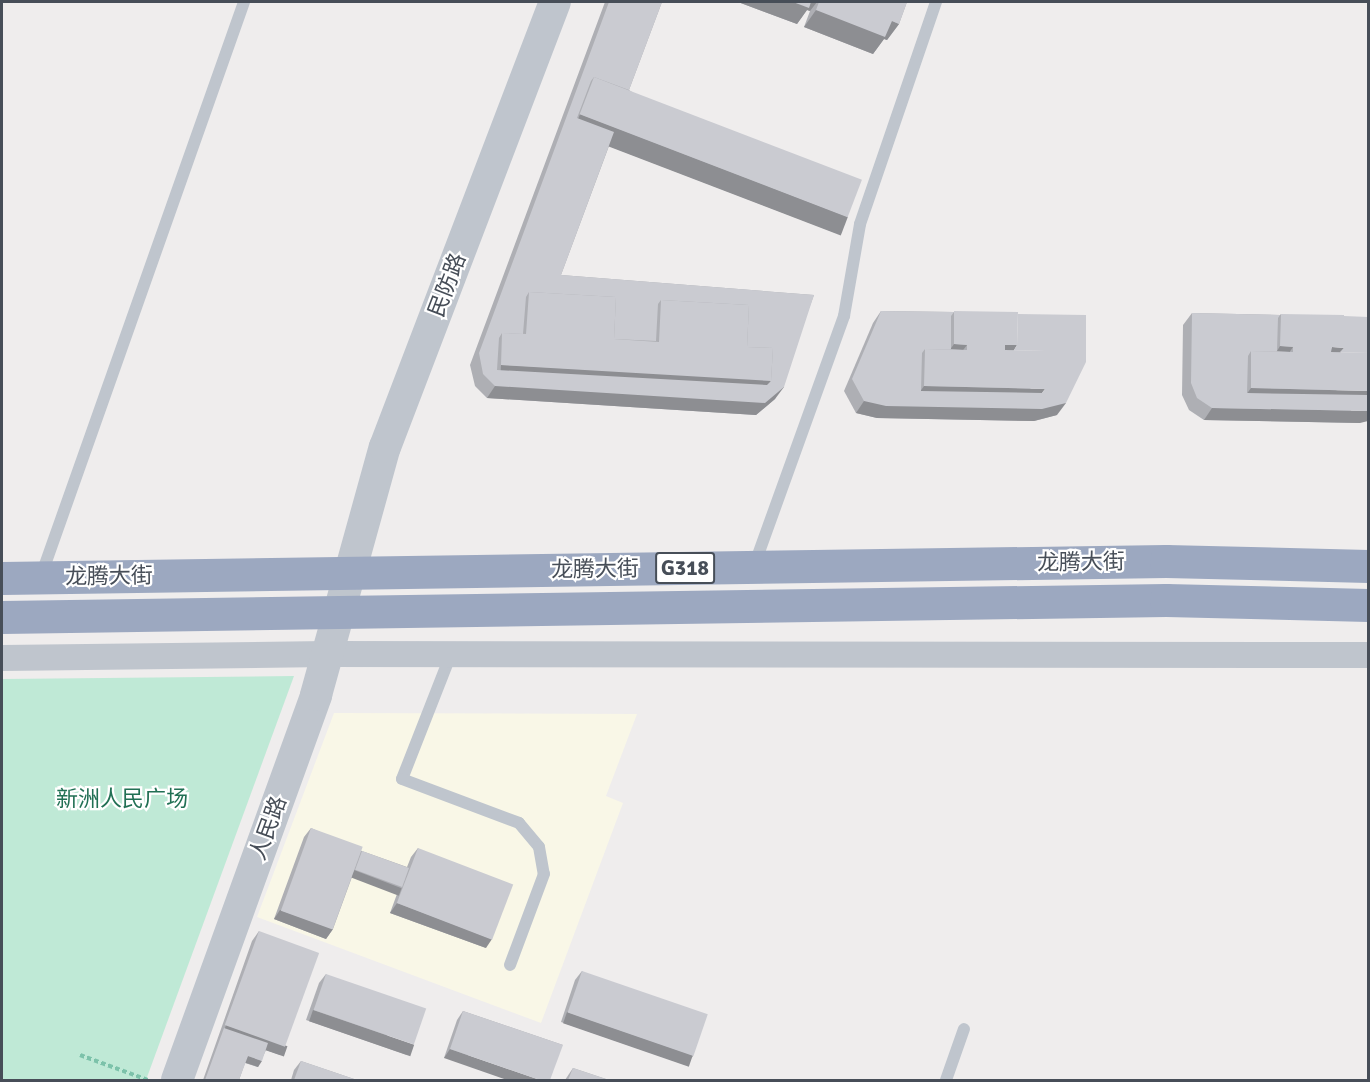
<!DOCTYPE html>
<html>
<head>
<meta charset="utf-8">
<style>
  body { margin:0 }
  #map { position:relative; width:1370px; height:1082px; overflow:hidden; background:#efeded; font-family:Signika,"Noto Sans SC",sans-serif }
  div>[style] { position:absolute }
  .commercial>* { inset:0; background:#f9f7e7 }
  .green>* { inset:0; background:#bfe9d6 }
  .path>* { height:4px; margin-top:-2px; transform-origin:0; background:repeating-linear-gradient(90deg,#7cc2aa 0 4.5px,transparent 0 7.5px) }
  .service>* { height:12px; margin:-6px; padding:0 6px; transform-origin:6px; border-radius:6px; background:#bfc5cd }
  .minor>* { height:26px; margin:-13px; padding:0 13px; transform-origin:13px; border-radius:13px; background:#bfc5cd }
  .tertiary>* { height:32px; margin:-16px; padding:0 16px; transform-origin:16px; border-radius:16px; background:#bfc5cd }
  .trunk>* { height:33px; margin:-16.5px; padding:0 16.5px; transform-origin:16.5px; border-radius:16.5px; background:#9ca8c0 }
  .wall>* { inset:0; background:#aeafb4 }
  .shaded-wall>* { inset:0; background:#8d8e92; transform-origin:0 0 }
  .building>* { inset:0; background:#cacbd1; transform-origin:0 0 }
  span { translate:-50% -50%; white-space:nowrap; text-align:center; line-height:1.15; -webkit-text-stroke:4.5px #fff; paint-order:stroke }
  .shield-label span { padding:2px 4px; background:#fff; border:2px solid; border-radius:4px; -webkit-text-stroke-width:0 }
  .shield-label { font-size:21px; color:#474e58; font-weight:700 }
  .street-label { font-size:22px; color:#474e58 }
  .park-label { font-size:22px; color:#217054 }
  .frame { position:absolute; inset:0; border:3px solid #474e58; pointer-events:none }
</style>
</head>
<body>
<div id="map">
  <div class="commercial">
    <div style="clip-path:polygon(334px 713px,637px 714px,606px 796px,623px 803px,541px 1023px,257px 917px)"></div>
  </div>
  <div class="green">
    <div style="clip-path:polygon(294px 676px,146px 1080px,2px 1080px,2px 679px)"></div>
  </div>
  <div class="path">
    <div style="left:80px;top:1055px;width:72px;rotate:20.2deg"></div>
  </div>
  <div class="service">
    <div style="left:754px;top:566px;width:266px;rotate:-70.2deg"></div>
    <div style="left:844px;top:316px;width:93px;rotate:-80.1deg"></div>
    <div style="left:860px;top:224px;width:235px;rotate:-71.1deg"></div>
    <div style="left:41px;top:576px;width:609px;rotate:-70.52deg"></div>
    <div style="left:451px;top:654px;width:134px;rotate:111.4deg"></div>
    <div style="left:402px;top:779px;width:125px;rotate:20.6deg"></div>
    <div style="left:519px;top:823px;width:31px;rotate:50deg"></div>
    <div style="left:539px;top:847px;width:27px;rotate:80deg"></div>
    <div style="left:544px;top:874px;width:97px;rotate:110.5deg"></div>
    <div style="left:946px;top:1080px;width:54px;rotate:-70.6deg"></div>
  </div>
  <div class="minor">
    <div style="left:2px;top:658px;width:325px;rotate:-0.7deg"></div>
    <div style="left:327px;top:654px;width:1041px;rotate:0.06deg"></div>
  </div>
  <div class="tertiary">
    <div style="left:177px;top:1080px;width:409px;rotate:-70.1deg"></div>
    <div style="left:316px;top:695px;width:257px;rotate:-74.5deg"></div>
    <div style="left:385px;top:447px;width:476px;rotate:-69.1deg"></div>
  </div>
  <div class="trunk">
    <div style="left:2px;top:578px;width:1164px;rotate:-0.84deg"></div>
    <div style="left:1166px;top:561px;width:202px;rotate:1.4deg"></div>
    <div style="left:2px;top:617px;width:1164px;rotate:-0.84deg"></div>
    <div style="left:1166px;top:600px;width:202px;rotate:1.4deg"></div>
  </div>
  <div class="wall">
    <div style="clip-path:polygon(605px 2px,662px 2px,629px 90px,836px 233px,609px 146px,561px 275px,814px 295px,775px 399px,756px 415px,487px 398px,475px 386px,470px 365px)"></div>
    <div style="clip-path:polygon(738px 2px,907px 2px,899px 24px,887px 40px,884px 39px,873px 54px,804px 27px,810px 11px,807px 10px,797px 24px)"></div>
    <div style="clip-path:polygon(881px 311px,954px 312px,1057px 415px,1034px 421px,877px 418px,856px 413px,844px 391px,873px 323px)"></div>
    <div style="clip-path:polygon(1192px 313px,1280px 315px,1281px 314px,1360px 423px,1204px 420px,1189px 410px,1182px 395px,1183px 325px)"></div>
    <div style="clip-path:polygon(311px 828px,362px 851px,407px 867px,411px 857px,418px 848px,486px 948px,390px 913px,397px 894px,352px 877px,333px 929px,326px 939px,274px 919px,304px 837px)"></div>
    <div style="clip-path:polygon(259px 931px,280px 1055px,266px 1050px,258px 1067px,245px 1063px,239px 1080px,203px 1080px,252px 941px)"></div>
    <div style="clip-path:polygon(582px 971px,693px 1056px,686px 1065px,561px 1022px,575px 980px)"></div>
    <div style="clip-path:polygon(326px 974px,407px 1055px,306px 1020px,319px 983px)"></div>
    <div style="clip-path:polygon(463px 1011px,563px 1045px,444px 1058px,457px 1020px)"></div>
    <div style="clip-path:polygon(301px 1061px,357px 1080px,291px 1080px,294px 1070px)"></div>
    <div style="clip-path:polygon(573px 1068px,609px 1080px,565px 1080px)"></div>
  </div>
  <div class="shaded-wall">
    <div style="clip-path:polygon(738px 2px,817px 2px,810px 11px,807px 10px,797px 24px)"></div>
    <div style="clip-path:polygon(816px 10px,892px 21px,899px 24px,887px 40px,884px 39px,873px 54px,804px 27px)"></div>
    <div style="left:580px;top:114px;width:287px;height:20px;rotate:21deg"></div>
    <div style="clip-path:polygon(954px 344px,967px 345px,960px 354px,947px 354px)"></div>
    <div style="clip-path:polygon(1005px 345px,1017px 345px,1011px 355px,1002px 355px)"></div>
    <div style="clip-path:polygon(1280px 346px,1293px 347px,1287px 356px,1274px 356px)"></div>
    <div style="clip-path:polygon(1332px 347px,1344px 348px,1337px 357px,1319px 369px)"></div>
    <div style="left:501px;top:365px;width:270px;height:19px;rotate:3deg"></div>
    <div style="clip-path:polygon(495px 386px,784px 387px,775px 399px,756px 415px,487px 398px)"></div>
    <div style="clip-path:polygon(924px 386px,1045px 389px,1033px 405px,912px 403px)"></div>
    <div style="clip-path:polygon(1251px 388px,1368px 391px,1368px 395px,1360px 408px,1239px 405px)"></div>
    <div style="clip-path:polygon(864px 401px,1066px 403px,1057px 415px,1034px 421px,877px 418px,856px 413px)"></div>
    <div style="clip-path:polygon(1212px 408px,1368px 411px,1368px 421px,1360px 423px,1204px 420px)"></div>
    <div style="left:354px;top:870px;width:51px;height:8px;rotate:21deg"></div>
    <div style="clip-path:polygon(397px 903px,492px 939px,486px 948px,390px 913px)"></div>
    <div style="clip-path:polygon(280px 910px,333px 929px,326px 939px,274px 919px)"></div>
    <div style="left:313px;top:1010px;width:107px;height:12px;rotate:19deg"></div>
    <div style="left:567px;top:1012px;width:133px;height:12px;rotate:19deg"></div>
    <div style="left:226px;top:1025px;width:65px;height:11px;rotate:19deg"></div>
    <div style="clip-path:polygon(450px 1049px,540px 1080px,507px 1080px,444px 1058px)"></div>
    <div style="clip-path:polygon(248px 1056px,262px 1061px,258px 1067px,243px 1062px)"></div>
  </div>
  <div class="building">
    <div style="clip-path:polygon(evenodd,609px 2px,662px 2px,629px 90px,594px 77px,591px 81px,577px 118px,614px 132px,561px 275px,814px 295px,784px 387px,765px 403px,495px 386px,483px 374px,479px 353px,609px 2px,529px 292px,616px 297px,614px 339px,656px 341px,658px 304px,661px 300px,749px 305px,747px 347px,773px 348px,771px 381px,767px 385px,497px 370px,499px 338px,502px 333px,523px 334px,526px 297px,529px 292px)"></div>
    <div style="clip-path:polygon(793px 2px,811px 2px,809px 8px)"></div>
    <div style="clip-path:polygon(819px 2px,907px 2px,899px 24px,892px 21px,885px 37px,816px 10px)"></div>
    <div style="left:594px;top:77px;width:287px;height:40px;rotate:21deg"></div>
    <div style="clip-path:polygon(529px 292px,616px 297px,614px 339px,659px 342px,661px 300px,749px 305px,747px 347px,773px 348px,771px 381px,501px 365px,502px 333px,526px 334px)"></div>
    <div style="clip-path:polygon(881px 311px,954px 312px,951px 316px,951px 349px,964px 350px,925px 349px,922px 353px,921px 391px,1042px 393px,1045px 389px,1045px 351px,1005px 350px,1014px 350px,1017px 345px,1018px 314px,1086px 315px,1086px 362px,1066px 403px,1042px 409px,886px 406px,864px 401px,852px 379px)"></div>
    <div style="clip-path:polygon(954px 311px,1018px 312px,1017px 345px,1005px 345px,1005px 350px,1045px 351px,1045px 389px,924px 386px,925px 349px,967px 350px,967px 345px,954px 344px)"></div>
    <div style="clip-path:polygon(1192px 313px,1280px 315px,1278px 318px,1277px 351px,1290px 352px,1251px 351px,1248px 356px,1247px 393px,1368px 395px,1368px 411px,1212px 408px,1197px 398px,1191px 383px)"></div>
    <div style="clip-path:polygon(1281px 314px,1344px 315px,1344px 348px,1332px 347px,1331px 352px,1368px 353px,1368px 391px,1251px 388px,1251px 351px,1293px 352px,1293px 347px,1280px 346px)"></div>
    <div style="clip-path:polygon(1344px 316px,1368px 317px,1368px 353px,1331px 352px,1340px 352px,1344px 348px)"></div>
    <div style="left:311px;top:828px;width:55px;height:88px;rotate:20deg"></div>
    <div style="left:418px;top:848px;width:102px;height:59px;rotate:21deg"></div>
    <div style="left:362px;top:851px;width:50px;height:20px;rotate:20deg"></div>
    <div style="left:259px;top:931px;width:64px;height:100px;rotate:20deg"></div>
    <div style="left:582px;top:971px;width:133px;height:44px;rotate:19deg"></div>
    <div style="left:326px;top:974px;width:106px;height:38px;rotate:19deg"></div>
    <div style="clip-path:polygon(463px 1011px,563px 1045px,550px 1080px,540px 1080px,450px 1049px)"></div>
    <div style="clip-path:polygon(224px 1028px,268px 1043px,262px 1061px,248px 1056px,239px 1080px,205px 1080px)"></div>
    <div style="clip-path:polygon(301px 1061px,357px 1080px,294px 1080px)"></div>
    <div style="clip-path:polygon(573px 1068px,609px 1080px,568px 1080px)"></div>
  </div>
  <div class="shield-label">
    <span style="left:685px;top:568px">G318</span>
  </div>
  <div class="street-label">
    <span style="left:447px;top:285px;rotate:-69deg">民防路</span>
    <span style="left:1081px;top:562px;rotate:-1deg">龙腾大街</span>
    <span style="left:595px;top:569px;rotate:-1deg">龙腾大街</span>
    <span style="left:109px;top:576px;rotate:-1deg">龙腾大街</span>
    <span style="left:268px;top:828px;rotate:-70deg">人民路</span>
  </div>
  <div class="park-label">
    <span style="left:122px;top:799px">新洲人民广场</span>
  </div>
  <div class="frame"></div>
</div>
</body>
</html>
